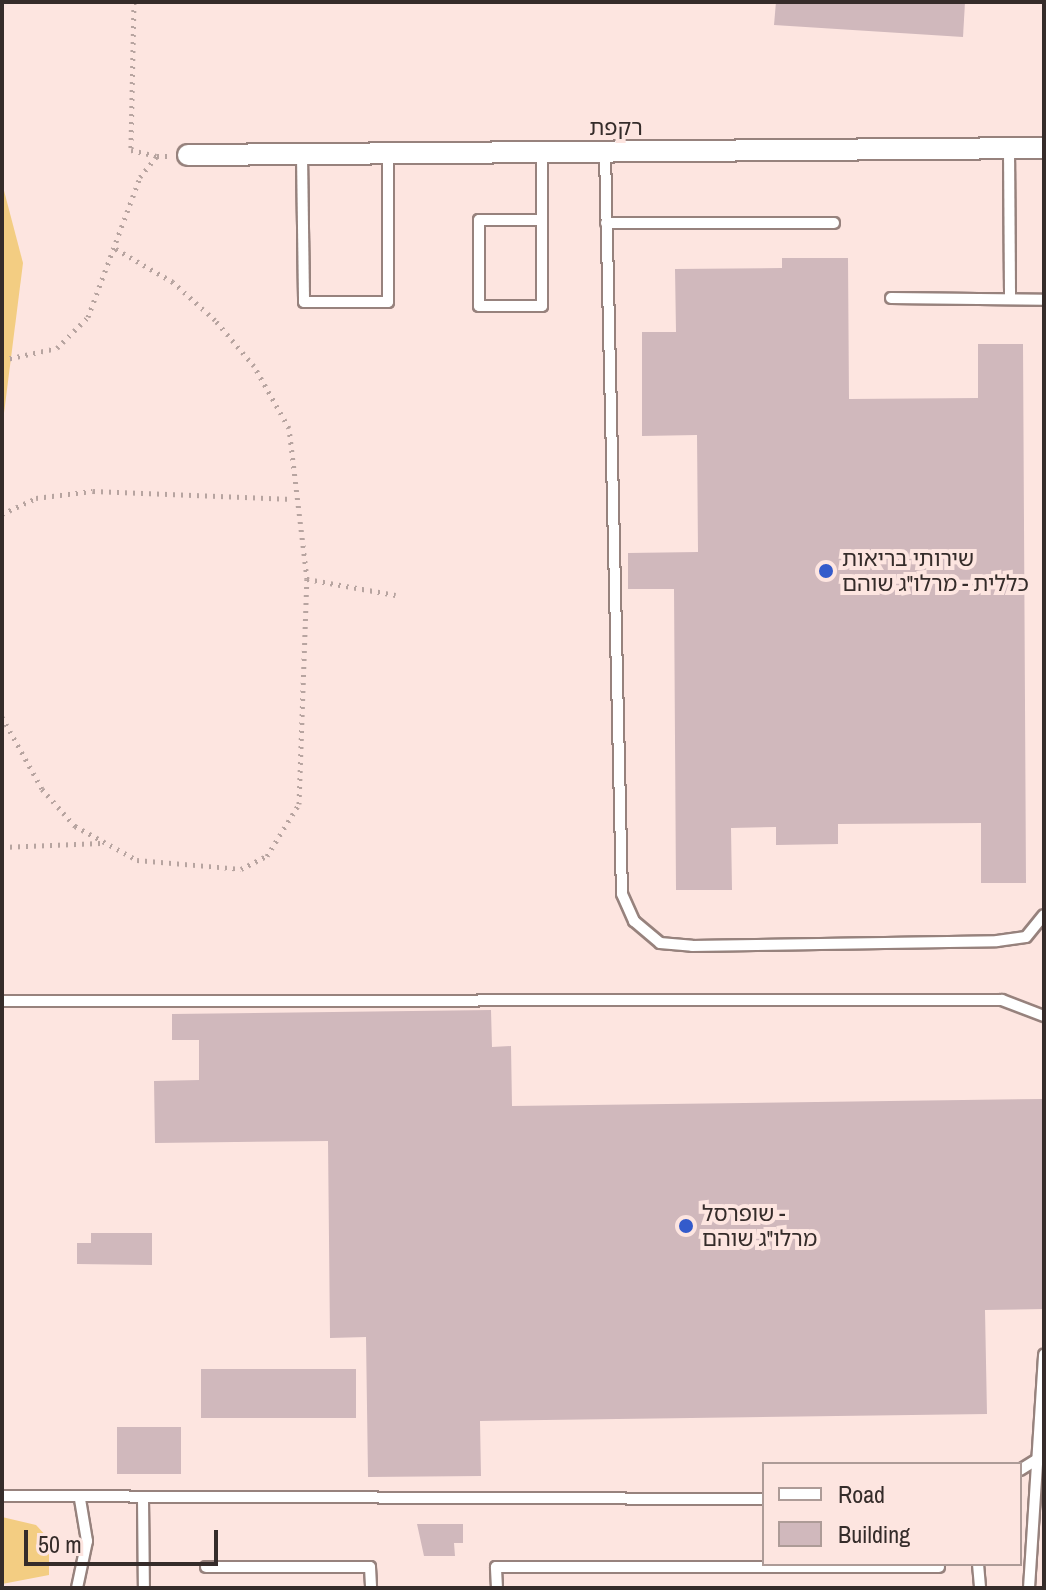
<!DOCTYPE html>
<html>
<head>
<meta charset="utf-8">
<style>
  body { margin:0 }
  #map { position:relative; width:1046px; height:1590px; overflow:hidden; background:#fde5e0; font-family:"Archivo Narrow","Noto Sans Hebrew",sans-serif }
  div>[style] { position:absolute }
  .green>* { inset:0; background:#f3cd82 }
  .building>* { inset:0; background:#d0b8bc; transform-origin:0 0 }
  .path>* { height:5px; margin-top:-2.5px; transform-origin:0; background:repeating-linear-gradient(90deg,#b7a4a0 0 2px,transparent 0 8px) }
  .roads { filter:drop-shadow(2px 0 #97827d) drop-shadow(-2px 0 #97827d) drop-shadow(0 2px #97827d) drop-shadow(0 -2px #97827d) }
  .lane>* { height:10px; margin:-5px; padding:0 5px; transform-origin:5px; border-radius:5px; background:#fff }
  .street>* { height:20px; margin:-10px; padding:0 10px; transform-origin:10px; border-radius:10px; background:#fff }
  .dots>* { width:22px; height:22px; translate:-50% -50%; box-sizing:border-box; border:4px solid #fde5e0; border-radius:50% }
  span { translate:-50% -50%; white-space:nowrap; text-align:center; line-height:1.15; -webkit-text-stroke:8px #fde5e0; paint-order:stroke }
  .street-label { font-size:22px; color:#352c2a }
  .poi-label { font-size:22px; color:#352c2a }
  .left { translate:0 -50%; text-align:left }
  .frame { position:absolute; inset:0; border:4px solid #352c2a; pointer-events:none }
  .legend { position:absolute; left:762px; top:1462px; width:260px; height:104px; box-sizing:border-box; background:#fde5e0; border:2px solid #ad9b97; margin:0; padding:10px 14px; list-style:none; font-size:24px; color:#352c2a }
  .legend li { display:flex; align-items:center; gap:16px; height:40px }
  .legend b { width:40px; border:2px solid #ad9b97 }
  .scale { position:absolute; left:24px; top:1530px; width:194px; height:36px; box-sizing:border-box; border:4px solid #352c2a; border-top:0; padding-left:10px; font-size:24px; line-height:28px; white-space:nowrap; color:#352c2a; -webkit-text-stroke:6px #fde5e0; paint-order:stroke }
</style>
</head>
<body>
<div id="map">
  <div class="green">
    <div style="clip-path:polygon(2px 183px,23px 263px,2px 429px)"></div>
    <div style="clip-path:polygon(2px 1517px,36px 1525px,49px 1539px,49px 1575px,2px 1584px)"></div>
  </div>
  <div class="building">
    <div style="clip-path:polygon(776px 2px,965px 2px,963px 37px,774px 25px)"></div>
    <div style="clip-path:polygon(782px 258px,848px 258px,849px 399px,978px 398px,978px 344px,1023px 344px,1026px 883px,981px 883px,981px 823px,838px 824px,838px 844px,776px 845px,776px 827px,731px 828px,732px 890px,676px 890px,674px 589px,628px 589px,628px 553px,698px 552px,697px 435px,642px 436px,642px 332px,676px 332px,675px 269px,782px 268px)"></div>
    <div style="clip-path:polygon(491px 1010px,492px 1047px,511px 1046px,512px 1106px,1044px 1099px,1044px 1309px,985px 1310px,987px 1414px,480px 1421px,481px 1476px,368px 1477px,366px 1337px,330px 1338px,328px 1141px,155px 1143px,154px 1081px,199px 1080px,199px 1040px,172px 1040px,172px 1014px)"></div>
    <div style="clip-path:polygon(91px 1233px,152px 1233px,152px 1265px,77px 1264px,77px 1243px,91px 1243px)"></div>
    <div style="left:201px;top:1369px;width:155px;height:49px"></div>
    <div style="left:117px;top:1427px;width:64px;height:47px"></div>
    <div style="clip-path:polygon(417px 1524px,463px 1524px,463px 1543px,454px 1543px,455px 1556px,424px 1556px)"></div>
  </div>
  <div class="path">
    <div style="left:134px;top:2px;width:148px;rotate:91.2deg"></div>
    <div style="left:131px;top:150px;width:26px;rotate:13deg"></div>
    <div style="left:2px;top:360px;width:56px;rotate:-12.3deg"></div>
    <div style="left:57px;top:348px;width:44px;rotate:-45deg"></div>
    <div style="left:88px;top:317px;width:149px;rotate:-69.6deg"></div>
    <div style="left:140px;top:177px;width:27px;rotate:-51deg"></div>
    <div style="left:157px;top:156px;width:10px"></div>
    <div style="left:2px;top:514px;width:38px;rotate:-25deg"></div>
    <div style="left:36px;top:498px;width:57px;rotate:-7deg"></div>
    <div style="left:93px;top:491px;width:200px;rotate:2.3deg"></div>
    <div style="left:307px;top:579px;width:90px;rotate:10.2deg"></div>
    <div style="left:2px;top:717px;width:82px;rotate:60.9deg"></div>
    <div style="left:42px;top:789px;width:50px;rotate:48.3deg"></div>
    <div style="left:75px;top:826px;width:71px;rotate:28.7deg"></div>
    <div style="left:137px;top:860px;width:104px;rotate:4.9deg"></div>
    <div style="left:241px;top:869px;width:29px;rotate:-27deg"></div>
    <div style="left:267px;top:856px;width:61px;rotate:-58.4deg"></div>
    <div style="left:299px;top:804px;width:225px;rotate:-88deg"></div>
    <div style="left:307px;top:579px;width:152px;rotate:-96.8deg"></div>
    <div style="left:289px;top:428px;width:71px;rotate:-119.4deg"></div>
    <div style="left:254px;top:366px;width:60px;rotate:-130.3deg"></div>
    <div style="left:215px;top:320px;width:57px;rotate:-137.9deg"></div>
    <div style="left:173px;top:282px;width:68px;rotate:-150deg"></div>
    <div style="left:2px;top:847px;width:99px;rotate:-2.3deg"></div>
  </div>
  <div class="roads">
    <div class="lane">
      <div style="left:1009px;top:149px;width:150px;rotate:89.6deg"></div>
      <div style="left:542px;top:152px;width:154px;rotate:90deg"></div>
      <div style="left:542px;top:306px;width:63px;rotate:180deg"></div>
      <div style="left:479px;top:306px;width:86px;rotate:-90deg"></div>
      <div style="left:479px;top:220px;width:63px"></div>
      <div style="left:605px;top:152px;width:742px;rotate:88.69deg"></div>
      <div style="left:622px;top:894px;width:30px;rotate:66deg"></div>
      <div style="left:634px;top:921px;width:34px;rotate:40deg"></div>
      <div style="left:660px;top:943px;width:32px;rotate:5deg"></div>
      <div style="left:692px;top:946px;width:305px;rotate:-0.9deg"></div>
      <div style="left:997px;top:941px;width:29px;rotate:-8deg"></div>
      <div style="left:1026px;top:937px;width:28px;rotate:-51deg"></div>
      <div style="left:302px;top:155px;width:147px;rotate:89.2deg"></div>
      <div style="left:304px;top:302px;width:84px"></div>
      <div style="left:388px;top:302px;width:148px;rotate:-90deg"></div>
      <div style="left:606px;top:223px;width:228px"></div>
      <div style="left:891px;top:298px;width:153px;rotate:0.7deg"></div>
      <div style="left:2px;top:1001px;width:1000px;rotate:-0.06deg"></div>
      <div style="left:1002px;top:1000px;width:45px;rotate:20.9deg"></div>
      <div style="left:1020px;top:1470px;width:19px;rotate:-32deg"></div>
      <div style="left:2px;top:1496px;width:762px;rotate:0.23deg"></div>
      <div style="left:143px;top:1499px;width:89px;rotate:89.4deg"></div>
      <div style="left:978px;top:1564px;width:24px;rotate:85deg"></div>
      <div style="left:206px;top:1567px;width:164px"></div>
      <div style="left:370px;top:1567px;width:21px;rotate:87deg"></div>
      <div style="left:77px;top:1588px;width:48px;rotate:-78deg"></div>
      <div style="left:87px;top:1541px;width:43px;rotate:-99.5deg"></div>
      <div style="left:497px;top:1588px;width:21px;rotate:-93deg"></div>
      <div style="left:496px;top:1567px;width:443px"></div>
      <div style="left:1029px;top:1588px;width:234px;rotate:-86.3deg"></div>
    </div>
    <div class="street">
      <div style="left:188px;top:155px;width:856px;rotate:-0.47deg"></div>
    </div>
  </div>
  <div class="dots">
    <div style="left:826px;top:571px;background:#345bcb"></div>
    <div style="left:686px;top:1226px;background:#345bcb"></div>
  </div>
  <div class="street-label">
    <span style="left:616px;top:128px">רקפת</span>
  </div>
  <div class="poi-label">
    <span class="left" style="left:842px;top:571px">שירותי בריאות<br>כללית - מרלו"ג שוהם</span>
    <span class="left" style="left:702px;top:1226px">שופרסל -<br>מרלו"ג שוהם</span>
  </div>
  <div class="frame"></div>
  <ul class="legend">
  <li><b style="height:10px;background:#fff"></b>Road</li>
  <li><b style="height:22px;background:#d0b8bc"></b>Building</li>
  </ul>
  <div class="scale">50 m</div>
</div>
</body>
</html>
